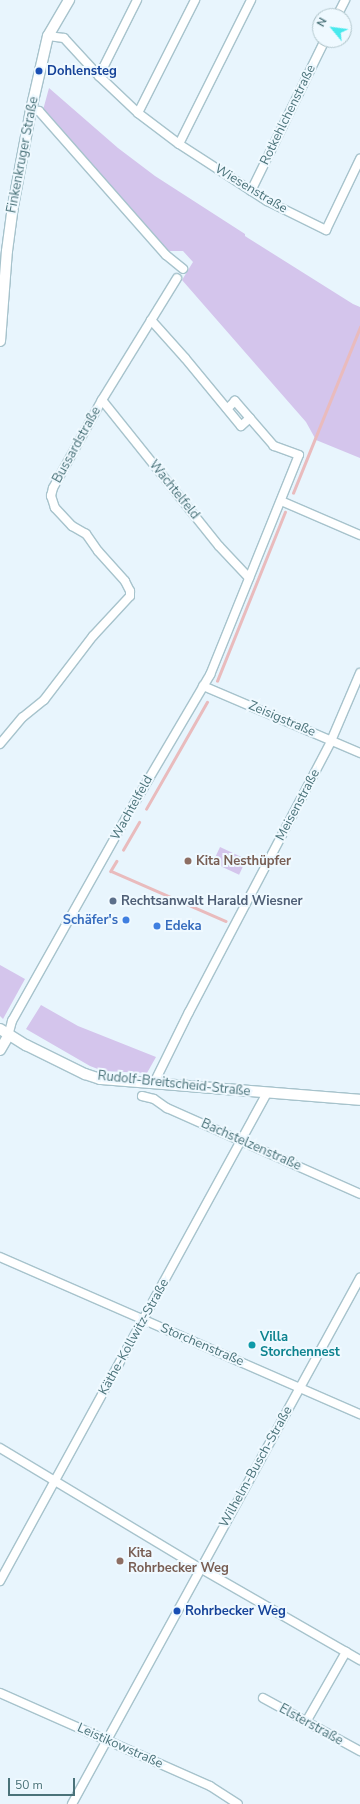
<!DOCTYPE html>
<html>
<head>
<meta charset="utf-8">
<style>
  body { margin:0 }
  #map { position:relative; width:360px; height:1804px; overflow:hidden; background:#e8f5fd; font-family:"Nunito Sans",sans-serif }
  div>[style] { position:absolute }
  .green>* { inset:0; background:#d4c5ec; transform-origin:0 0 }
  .stream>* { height:2.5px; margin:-1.25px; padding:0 1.25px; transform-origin:1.25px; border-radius:1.25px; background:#e9bbbd }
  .roads { filter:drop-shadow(1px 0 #a7c3cc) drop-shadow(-1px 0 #a7c3cc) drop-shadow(0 1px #a7c3cc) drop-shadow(0 -1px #a7c3cc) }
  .minor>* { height:8px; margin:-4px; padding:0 4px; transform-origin:4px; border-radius:4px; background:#fff }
  .tertiary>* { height:10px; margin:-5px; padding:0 5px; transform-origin:5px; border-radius:5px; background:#fff }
  .dots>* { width:11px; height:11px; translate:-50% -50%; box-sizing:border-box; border:2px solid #eff9ff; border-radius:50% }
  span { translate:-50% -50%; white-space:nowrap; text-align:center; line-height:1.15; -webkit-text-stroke:4px #eff9ff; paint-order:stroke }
  .transit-label { font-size:13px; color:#164399; font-weight:700 }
  .left { translate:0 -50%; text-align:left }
  .street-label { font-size:13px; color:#4a7279 }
  .education-label { font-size:13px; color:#785e54; font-weight:700 }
  .service-label { font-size:13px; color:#4e5e75; font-weight:700 }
  .shop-label { font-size:13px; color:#366cbe; font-weight:700 }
  .right { translate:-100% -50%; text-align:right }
  .culture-label { font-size:13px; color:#0d838f; font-weight:700 }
  .north { position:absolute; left:312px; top:8px; width:40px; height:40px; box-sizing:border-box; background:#eff9ff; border:1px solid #adc3c9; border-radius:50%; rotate:299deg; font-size:11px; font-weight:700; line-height:16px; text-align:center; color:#4a7279 }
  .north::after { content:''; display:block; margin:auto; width:14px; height:18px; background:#48e9ed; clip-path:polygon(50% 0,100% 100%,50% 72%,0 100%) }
  .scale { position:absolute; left:8px; top:1778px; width:67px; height:18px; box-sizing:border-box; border:2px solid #4a7279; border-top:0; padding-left:5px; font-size:12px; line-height:14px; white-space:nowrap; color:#4a7279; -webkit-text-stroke:3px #eff9ff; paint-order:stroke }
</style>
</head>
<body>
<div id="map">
  <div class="green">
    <div style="clip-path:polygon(49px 88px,118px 148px,155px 176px,245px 234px,245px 236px,248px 238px,353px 304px,360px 307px,360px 458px,316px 440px,306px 422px,182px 280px,193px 262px,183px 251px,167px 251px,43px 110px)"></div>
    <div style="left:220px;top:847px;width:29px;height:17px;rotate:25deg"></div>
    <div style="clip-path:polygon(0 965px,25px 979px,3px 1019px,0 1016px)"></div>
    <div style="clip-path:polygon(41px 1005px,78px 1026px,156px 1057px,147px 1073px,103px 1071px,90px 1066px,26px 1029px)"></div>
  </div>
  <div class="stream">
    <div style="left:293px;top:493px;width:179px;rotate:-68deg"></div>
    <div style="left:217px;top:681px;width:182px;rotate:-68.1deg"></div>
    <div style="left:146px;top:809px;width:123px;rotate:-60.3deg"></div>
    <div style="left:123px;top:850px;width:32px;rotate:-60deg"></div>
    <div style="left:117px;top:861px;width:12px;rotate:121deg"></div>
    <div style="left:111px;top:871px;width:125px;rotate:23.5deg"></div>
  </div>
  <div class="roads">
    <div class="minor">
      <div style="left:337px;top:16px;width:18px;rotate:-63deg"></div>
      <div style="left:48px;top:36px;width:16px;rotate:7deg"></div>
      <div style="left:64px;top:38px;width:52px;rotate:47.4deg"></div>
      <div style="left:99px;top:76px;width:54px;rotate:43.5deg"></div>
      <div style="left:138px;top:113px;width:51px;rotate:37.1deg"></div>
      <div style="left:179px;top:144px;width:105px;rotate:32.9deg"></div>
      <div style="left:267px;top:201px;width:66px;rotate:26.2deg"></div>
      <div style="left:326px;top:230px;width:79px;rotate:-64.4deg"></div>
      <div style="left:99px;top:76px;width:85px;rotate:-63.4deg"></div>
      <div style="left:31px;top:110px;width:8px;rotate:7deg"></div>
      <div style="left:39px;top:111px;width:192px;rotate:48.6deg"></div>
      <div style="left:166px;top:255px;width:22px;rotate:39deg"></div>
      <div style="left:138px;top:113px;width:127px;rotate:-63.2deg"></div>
      <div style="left:179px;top:144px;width:161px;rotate:-63.4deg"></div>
      <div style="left:251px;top:191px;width:168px;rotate:-63.9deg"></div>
      <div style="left:151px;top:320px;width:51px;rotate:48.2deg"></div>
      <div style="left:185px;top:358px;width:88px;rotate:50.5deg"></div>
      <div style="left:241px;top:426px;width:12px;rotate:-42deg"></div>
      <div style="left:102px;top:400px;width:187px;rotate:51.3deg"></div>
      <div style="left:219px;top:546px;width:44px;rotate:46.8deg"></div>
      <div style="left:281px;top:501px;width:86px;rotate:23.3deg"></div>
      <div style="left:203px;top:686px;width:171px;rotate:23.1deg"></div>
      <div style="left:0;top:744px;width:35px;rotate:-50deg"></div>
      <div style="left:23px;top:717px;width:27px;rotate:-39deg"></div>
      <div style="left:44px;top:700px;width:81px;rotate:-52.6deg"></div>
      <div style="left:93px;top:636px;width:54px;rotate:-47.2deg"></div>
      <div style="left:130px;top:596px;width:5px;rotate:-90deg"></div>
      <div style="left:130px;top:591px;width:11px;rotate:-117deg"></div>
      <div style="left:125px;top:581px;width:40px;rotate:-132deg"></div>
      <div style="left:98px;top:551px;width:21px;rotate:-125deg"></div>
      <div style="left:86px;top:534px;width:16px;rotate:-150deg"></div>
      <div style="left:72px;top:526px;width:25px;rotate:-133deg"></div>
      <div style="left:55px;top:508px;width:13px;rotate:-108deg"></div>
      <div style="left:51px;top:496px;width:8px;rotate:-76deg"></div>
      <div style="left:53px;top:488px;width:101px;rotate:-60.9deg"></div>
      <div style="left:102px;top:400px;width:143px;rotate:-58.4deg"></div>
      <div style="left:8px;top:1036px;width:16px;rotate:-75deg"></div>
      <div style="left:12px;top:1021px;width:243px;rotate:-60.7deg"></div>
      <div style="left:131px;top:809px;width:156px;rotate:-59.5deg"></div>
      <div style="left:210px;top:675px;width:237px;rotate:-68deg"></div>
      <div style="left:299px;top:455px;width:27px;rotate:-160deg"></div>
      <div style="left:274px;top:446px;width:60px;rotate:-130.9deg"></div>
      <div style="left:235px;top:401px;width:11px;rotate:135deg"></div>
      <div style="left:154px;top:1083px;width:79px;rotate:-63.8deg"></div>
      <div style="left:189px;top:1012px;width:306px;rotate:-62.3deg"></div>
      <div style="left:331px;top:741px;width:74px;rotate:-66.9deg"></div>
      <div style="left:142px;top:1096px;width:12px;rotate:14deg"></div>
      <div style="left:154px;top:1099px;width:16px;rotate:35deg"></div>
      <div style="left:167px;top:1108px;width:211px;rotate:24deg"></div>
      <div style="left:0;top:1257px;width:393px;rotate:23.6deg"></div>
      <div style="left:0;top:1448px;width:233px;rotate:31deg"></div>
      <div style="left:200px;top:1568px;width:185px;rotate:29.9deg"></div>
      <div style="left:0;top:1581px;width:556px;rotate:-61.32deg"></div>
      <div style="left:0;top:1693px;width:230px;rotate:23.9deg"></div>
      <div style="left:210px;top:1786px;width:33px;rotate:33deg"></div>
      <div style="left:263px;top:1698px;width:111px;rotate:28.7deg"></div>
      <div style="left:306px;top:1722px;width:81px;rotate:-60.3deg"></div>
      <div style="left:72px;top:1804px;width:600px;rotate:-61.3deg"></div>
    </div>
    <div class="tertiary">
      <div style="left:0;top:341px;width:90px;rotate:-85.6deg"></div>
      <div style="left:7px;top:251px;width:45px;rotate:-82.4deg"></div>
      <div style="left:13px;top:206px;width:98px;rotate:-79.4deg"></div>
      <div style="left:31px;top:110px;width:76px;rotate:-77.1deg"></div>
      <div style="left:48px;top:36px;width:42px;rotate:-59.7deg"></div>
      <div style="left:0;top:1029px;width:31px;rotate:32deg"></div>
      <div style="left:26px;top:1045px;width:66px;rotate:26.2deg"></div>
      <div style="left:85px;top:1074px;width:16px;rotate:18deg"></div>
      <div style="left:100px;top:1079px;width:261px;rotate:4.6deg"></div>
      <div style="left:0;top:1050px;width:16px;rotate:-60deg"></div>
    </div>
  </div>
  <div class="dots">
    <div style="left:39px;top:71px;background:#1a4fb4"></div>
    <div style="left:188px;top:861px;background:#8d6e63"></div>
    <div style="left:113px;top:901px;background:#5c6f8a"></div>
    <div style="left:126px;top:920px;background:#3f7fe0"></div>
    <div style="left:157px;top:926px;background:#3f7fe0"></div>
    <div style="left:252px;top:1345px;background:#0f9aa8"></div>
    <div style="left:120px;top:1561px;background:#8d6e63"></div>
    <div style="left:177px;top:1611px;background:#1a4fb4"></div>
  </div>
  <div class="transit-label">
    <span class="left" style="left:47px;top:71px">Dohlensteg</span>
    <span class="left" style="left:185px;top:1611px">Rohrbecker Weg</span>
  </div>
  <div class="street-label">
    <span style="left:288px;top:115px;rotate:-64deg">Rotkehlchenstraße</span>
    <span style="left:23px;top:155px;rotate:-79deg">Finkenkruger Straße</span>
    <span style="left:251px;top:189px;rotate:31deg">Wiesenstraße</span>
    <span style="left:77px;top:445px;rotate:-61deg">Bussardstraße</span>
    <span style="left:174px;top:490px;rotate:51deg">Wachtelfeld</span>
    <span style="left:282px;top:719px;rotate:23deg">Zeisigstraße</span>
    <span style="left:298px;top:805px;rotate:-62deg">Meisenstraße</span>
    <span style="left:132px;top:808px;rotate:-61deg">Wachtelfeld</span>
    <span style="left:174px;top:1084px;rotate:6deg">Rudolf-Breitscheid-Straße</span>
    <span style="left:251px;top:1145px;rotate:24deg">Bachstelzenstraße</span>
    <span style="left:134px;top:1337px;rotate:-61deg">Käthe-Kollwitz-Straße</span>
    <span style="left:202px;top:1345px;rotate:23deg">Storchenstraße</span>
    <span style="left:256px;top:1467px;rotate:-61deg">Wilhelm-Busch-Straße</span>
    <span style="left:311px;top:1725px;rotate:29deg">Elsterstraße</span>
    <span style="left:120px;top:1746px;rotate:24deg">Leistikowstraße</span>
  </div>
  <div class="education-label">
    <span class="left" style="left:196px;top:861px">Kita Nesthüpfer</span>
    <span class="left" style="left:128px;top:1561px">Kita<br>Rohrbecker Weg</span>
  </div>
  <div class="service-label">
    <span class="left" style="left:121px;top:901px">Rechtsanwalt Harald Wiesner</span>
  </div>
  <div class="shop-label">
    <span class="right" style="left:118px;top:920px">Schäfer's</span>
    <span class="left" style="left:165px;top:926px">Edeka</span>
  </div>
  <div class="culture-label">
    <span class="left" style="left:260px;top:1345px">Villa<br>Storchennest</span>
  </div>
  <div class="north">N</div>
  <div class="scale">50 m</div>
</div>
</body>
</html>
